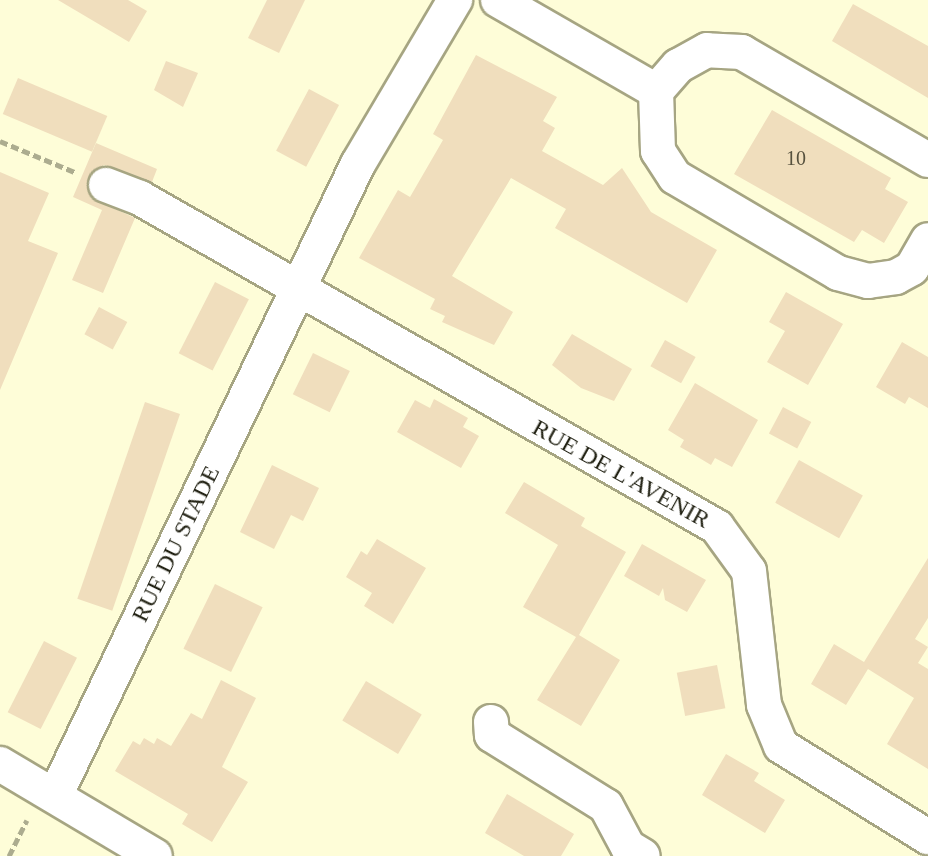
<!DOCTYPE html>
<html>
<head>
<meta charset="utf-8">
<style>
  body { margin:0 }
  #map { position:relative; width:928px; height:856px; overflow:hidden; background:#fefdd8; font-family:"Times New Roman",serif }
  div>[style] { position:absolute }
  .building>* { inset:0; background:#f0debd; transform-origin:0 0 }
  .path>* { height:5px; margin-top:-2.5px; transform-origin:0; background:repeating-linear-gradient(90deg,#acac8f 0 8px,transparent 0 12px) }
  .roads { filter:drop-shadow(2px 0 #a6a582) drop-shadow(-2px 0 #a6a582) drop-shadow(0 2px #a6a582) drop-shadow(0 -2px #a6a582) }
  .street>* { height:34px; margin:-17px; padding:0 17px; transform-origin:17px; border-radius:17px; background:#fff }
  span { translate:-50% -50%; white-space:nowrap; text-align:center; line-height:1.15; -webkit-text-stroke:6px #fff; paint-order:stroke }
  .number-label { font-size:20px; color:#56513e }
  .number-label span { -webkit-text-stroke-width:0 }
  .street-label { font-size:24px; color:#222214 }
</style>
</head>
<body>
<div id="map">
  <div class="building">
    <div style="clip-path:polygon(58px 0,128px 0,147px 11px,129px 42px)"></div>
    <div style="clip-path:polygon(267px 0,305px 0,279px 53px,248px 38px)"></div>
    <div style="clip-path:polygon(853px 4px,928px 46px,928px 98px,832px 41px)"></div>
    <div style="clip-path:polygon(476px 55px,557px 97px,543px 121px,555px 128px,542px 151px,603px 185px,622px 168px,651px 212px,717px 250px,687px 303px,555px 228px,566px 209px,511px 178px,452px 276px,513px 312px,494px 345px,442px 322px,445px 316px,430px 309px,435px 299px,359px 258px,398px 190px,410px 197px,443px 140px,433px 134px)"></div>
    <div style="clip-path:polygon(166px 61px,198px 73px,183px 107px,154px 90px)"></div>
    <div style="left:18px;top:78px;width:97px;height:39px;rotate:23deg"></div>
    <div style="left:309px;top:89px;width:34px;height:70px;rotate:28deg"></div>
    <div style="clip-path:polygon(772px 110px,891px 178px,885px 189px,908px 202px,884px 243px,862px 230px,854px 242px,734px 174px)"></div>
    <div style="clip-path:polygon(96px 143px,157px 169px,152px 182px,104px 165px,88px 177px,91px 198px,135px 218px,103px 293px,72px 280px,102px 210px,73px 197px)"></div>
    <div style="clip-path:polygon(0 172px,49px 193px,28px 241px,58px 253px,0 390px)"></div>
    <div style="left:215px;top:282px;width:38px;height:80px;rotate:27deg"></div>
    <div style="clip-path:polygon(786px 292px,843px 324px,808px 385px,767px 362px,785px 331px,769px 322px)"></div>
    <div style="left:99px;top:307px;width:32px;height:31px;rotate:28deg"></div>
    <div style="clip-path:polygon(572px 334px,632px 369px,614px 401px,581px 388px,552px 365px)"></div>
    <div style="left:665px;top:340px;width:35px;height:30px;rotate:29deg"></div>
    <div style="clip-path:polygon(902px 342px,928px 357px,928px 408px,909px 397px,905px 404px,876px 387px)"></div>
    <div style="left:313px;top:353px;width:41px;height:46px;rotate:26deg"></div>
    <div style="clip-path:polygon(695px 383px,758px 420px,732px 467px,715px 458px,711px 465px,696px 456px,680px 447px,684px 440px,668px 430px)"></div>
    <div style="clip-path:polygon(434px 399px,468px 418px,463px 427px,479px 436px,461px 468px,397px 432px,415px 400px,430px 408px)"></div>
    <div style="left:145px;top:402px;width:37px;height:208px;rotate:19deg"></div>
    <div style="left:783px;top:407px;width:32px;height:30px;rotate:28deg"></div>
    <div style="left:799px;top:460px;width:73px;height:49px;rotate:29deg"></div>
    <div style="clip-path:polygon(272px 465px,319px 488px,303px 521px,291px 515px,274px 549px,240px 532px)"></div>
    <div style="clip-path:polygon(524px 482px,585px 518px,581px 526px,626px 552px,579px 635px,620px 660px,581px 726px,537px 700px,576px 637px,523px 607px,558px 545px,505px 513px)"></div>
    <div style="clip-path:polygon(377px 539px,426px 568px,393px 624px,364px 606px,372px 593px,346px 577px,361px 551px,367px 555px)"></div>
    <div style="clip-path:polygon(642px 544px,706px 580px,687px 612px,665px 600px,663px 588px,659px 596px,624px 576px)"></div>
    <div style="clip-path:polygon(928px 558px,928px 618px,915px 639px,928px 647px,918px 663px,928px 669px,928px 769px,887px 744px,914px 698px,868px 669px,846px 705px,811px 684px,834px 644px,864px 662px)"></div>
    <div style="left:215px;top:584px;width:53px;height:72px;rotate:26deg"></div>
    <div style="left:44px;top:641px;width:37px;height:80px;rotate:27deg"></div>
    <div style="left:717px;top:665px;width:44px;height:41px;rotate:79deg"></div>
    <div style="clip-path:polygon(221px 680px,256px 698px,222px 767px,248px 782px,212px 842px,182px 824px,188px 814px,115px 771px,133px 741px,140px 745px,144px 738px,154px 744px,157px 738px,171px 746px,191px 713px,202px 719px)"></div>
    <div style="left:366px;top:681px;width:65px;height:46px;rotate:31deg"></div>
    <div style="clip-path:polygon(726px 754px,759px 773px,754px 781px,785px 800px,765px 833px,702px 795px)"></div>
    <div style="clip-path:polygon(507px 794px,574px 834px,561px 856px,524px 856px,485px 833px)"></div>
  </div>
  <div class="path">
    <div style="left:0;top:141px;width:83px;rotate:22.6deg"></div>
    <div style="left:9px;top:856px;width:40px;rotate:-63.4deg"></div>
  </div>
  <div class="roads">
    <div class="street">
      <div style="left:498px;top:0;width:182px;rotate:29.9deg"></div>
      <div style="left:928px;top:160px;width:215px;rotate:-149.9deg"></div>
      <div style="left:742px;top:52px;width:35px;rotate:-177deg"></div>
      <div style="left:707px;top:50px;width:33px;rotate:151deg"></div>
      <div style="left:678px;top:66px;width:33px;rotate:131deg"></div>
      <div style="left:656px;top:91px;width:60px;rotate:88.1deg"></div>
      <div style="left:658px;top:151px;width:31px;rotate:57deg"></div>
      <div style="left:675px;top:177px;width:189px;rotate:30.5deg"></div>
      <div style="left:838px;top:273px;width:31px;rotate:15deg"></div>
      <div style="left:868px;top:281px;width:28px;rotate:-8deg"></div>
      <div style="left:896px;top:277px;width:18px;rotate:-29deg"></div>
      <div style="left:912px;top:268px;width:32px;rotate:-60deg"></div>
      <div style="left:106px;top:185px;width:36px;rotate:21deg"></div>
      <div style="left:140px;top:198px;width:664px;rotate:29.69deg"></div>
      <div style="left:717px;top:527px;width:54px;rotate:54deg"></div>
      <div style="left:749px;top:571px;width:135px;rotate:83.6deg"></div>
      <div style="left:764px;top:705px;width:44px;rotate:67.5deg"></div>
      <div style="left:781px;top:746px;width:173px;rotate:31.8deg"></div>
      <div style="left:491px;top:722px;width:13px;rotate:86deg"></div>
      <div style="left:492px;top:735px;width:134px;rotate:31.9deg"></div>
      <div style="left:606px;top:806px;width:47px;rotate:61.8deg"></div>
      <div style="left:628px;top:847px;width:17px;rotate:31deg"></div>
      <div style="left:0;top:764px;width:180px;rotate:30.7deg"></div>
      <div style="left:55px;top:796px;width:701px;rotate:-64.39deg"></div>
      <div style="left:358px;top:164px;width:191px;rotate:-59.4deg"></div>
    </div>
  </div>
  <div class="number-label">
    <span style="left:796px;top:158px">10</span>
  </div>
  <div class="street-label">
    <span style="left:621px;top:474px;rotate:29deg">RUE DE L'AVENIR</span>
    <span style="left:176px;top:544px;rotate:-64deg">RUE DU STADE</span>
  </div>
</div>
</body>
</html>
